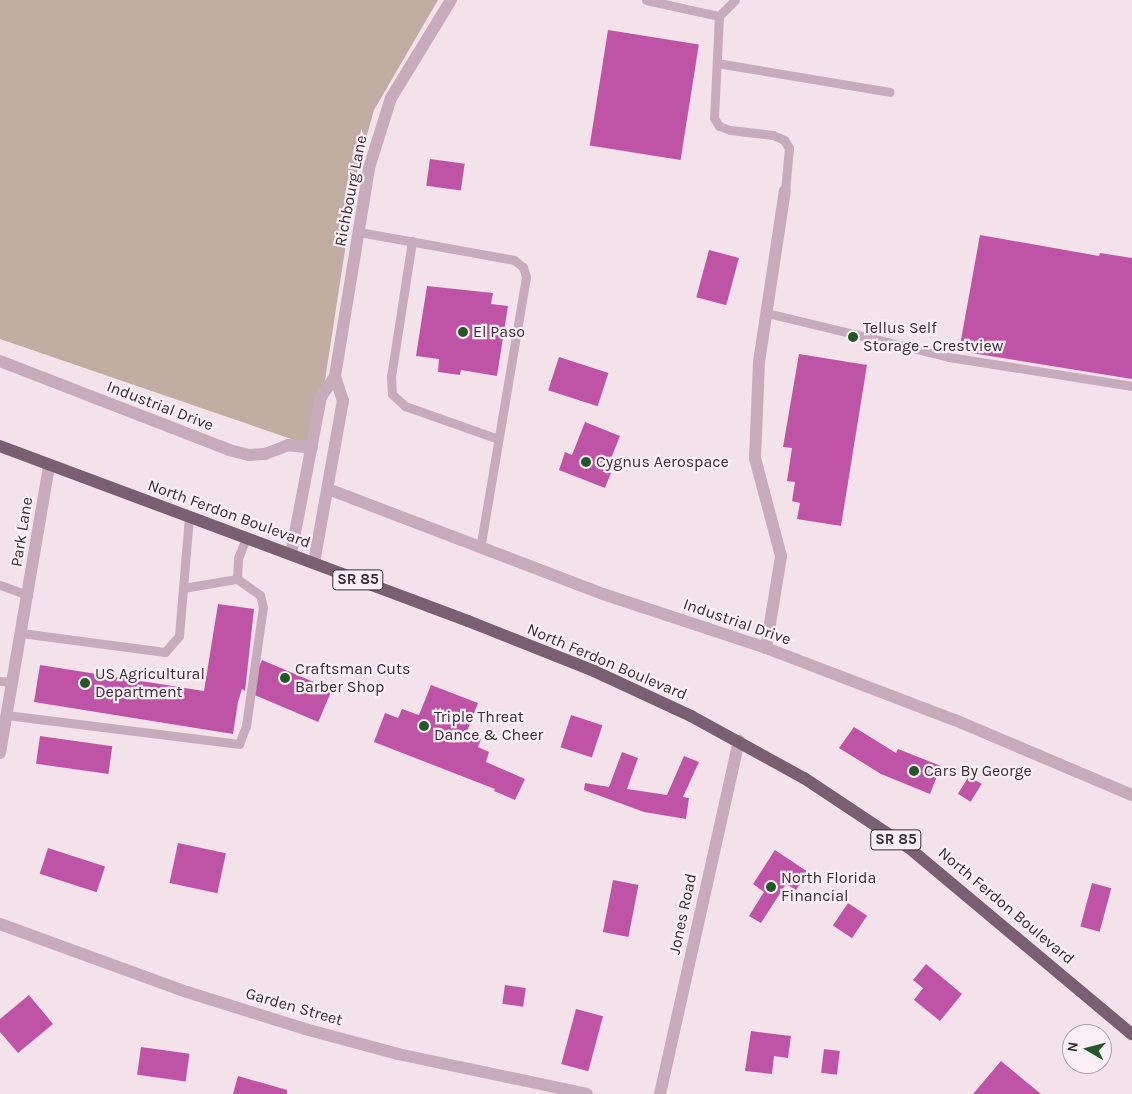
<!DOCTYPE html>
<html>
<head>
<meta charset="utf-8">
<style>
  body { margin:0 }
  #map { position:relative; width:1132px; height:1094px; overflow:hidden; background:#f3e2ea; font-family:Karla,sans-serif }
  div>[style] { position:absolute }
  .green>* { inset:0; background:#c1aca2 }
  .building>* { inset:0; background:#bf54a6; transform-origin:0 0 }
  .service>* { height:9px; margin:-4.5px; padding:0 4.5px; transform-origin:4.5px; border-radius:4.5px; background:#c7abbb }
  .minor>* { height:12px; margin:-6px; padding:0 6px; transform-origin:6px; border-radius:6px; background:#c7abbb }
  .primary>* { height:12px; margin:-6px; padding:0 6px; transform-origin:6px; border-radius:6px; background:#7a5e71 }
  .dots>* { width:14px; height:14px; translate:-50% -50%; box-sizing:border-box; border:2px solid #faeff4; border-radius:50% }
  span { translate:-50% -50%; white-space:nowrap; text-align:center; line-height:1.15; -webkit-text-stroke:4.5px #faeff4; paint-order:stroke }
  .shield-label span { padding:1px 4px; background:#faeff4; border:1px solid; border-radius:4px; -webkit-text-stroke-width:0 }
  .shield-label { font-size:15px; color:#3a2c35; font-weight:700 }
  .street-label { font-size:16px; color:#3a2c35 }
  .poi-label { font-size:16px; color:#3a2c35 }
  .left { translate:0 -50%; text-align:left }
  .north { position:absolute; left:1062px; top:1024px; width:50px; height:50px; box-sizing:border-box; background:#faeff4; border:1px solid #ada1a8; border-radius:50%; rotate:278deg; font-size:14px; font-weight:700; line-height:20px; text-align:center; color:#3a2c35 }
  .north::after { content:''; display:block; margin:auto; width:18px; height:22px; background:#235926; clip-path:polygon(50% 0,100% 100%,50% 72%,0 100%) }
</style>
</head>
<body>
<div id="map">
  <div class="green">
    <div style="clip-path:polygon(0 0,438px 0,374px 110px,358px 166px,325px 380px,309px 445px,0 339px)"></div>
  </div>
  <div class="building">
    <div style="left:608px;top:30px;width:92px;height:117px;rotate:9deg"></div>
    <div style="left:430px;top:159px;width:35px;height:27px;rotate:8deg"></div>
    <div style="clip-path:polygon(980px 235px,1099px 256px,1100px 253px,1132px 258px,1132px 379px,959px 351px)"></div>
    <div style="left:709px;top:250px;width:31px;height:49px;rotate:15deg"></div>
    <div style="clip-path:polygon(427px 286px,493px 293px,491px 304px,508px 306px,497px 376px,461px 370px,460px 375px,438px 372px,439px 359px,416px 356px)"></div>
    <div style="clip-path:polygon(799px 354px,867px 365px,841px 526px,797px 519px,800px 503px,792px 501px,795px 482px,787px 481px,792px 448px,783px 447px)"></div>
    <div style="left:559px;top:357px;width:52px;height:35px;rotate:18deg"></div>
    <div style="clip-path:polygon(585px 422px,620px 436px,606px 471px,611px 473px,605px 488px,559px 470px,565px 452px,572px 455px)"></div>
    <div style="clip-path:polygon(218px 604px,254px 609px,245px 691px,242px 689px,238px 702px,233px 734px,34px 702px,40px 665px,204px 691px)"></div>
    <div style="left:262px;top:660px;width:76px;height:35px;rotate:23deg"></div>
    <div style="clip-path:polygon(431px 685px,478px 703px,466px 734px,481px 739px,478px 747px,489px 752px,486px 762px,525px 779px,515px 800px,494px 791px,495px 789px,374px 742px,385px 713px,398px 718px,402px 709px,419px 715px)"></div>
    <div style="left:571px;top:715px;width:33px;height:34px;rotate:18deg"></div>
    <div style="clip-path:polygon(854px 727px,896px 753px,898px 749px,941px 766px,930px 794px,881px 774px,839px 748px)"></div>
    <div style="left:40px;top:736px;width:73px;height:28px;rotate:8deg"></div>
    <div style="clip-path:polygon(622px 752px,638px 758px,627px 789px,667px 795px,684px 756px,699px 762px,683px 797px,689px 798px,686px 819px,644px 812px,584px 790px,585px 783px,609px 787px)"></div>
    <div style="left:969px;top:776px;width:15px;height:21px;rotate:32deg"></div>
    <div style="left:178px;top:843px;width:49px;height:41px;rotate:12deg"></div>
    <div style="left:48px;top:848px;width:60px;height:27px;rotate:18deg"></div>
    <div style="clip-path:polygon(775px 850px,808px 872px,796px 890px,786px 884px,761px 923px,749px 916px,764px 892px,753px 884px)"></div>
    <div style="left:613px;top:880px;width:26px;height:53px;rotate:11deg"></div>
    <div style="left:1092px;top:883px;width:20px;height:45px;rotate:15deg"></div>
    <div style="left:848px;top:903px;width:23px;height:27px;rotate:34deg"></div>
    <div style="clip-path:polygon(926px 964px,962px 994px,940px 1021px,914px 1000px,923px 988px,913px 980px)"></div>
    <div style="left:505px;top:985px;width:21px;height:19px;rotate:8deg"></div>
    <div style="clip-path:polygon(29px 995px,53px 1024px,18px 1053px,0 1032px,0 1019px)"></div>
    <div style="left:576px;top:1009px;width:28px;height:57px;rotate:15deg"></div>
    <div style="clip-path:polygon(751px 1031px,791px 1036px,788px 1058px,774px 1056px,772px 1074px,745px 1071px)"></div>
    <div style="left:141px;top:1047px;width:49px;height:28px;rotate:8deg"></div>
    <div style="left:824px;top:1049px;width:16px;height:24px;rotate:7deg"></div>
    <div style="clip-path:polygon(1001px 1061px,1041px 1094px,973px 1094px)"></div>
    <div style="clip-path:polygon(238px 1076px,287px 1090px,287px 1094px,233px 1094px)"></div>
  </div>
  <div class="service">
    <div style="left:646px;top:0;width:75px;rotate:12.4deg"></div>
    <div style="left:735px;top:0;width:23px;rotate:135deg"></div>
    <div style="left:719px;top:16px;width:102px;rotate:92.8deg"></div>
    <div style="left:714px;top:118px;width:9px;rotate:58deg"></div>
    <div style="left:719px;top:126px;width:12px;rotate:20deg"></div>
    <div style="left:730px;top:130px;width:43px;rotate:6.6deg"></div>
    <div style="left:773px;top:135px;width:12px;rotate:24deg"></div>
    <div style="left:784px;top:140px;width:9px;rotate:58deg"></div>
    <div style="left:789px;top:148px;width:43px;rotate:95.3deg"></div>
    <div style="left:717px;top:63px;width:175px;rotate:9.5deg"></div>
    <div style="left:359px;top:232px;width:158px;rotate:10.2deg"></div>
    <div style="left:514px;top:260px;width:11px;rotate:38deg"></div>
    <div style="left:523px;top:267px;width:10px;rotate:73deg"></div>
    <div style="left:526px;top:277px;width:275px;rotate:99.6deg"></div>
    <div style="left:412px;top:241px;width:137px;rotate:98.8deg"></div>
    <div style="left:391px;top:376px;width:18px;rotate:87deg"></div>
    <div style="left:392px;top:394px;width:18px;rotate:43deg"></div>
    <div style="left:405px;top:406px;width:99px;rotate:19.5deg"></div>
    <div style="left:767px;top:313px;width:187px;rotate:13.6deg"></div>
    <div style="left:949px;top:357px;width:185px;rotate:9deg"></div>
    <div style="left:0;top:585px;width:30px;rotate:20deg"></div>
    <div style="left:183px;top:588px;width:55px;rotate:-9.5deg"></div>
    <div style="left:21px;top:633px;width:145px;rotate:7.5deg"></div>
    <div style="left:165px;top:652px;width:21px;rotate:-49deg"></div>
    <div style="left:179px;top:636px;width:119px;rotate:-85.2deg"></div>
    <div style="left:0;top:681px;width:12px;rotate:5deg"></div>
    <div style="left:6px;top:715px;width:235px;rotate:7.1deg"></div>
    <div style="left:239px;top:744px;width:19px;rotate:-69deg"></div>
    <div style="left:246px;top:726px;width:120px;rotate:-81.9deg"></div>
    <div style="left:263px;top:607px;width:12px;rotate:-104deg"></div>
    <div style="left:260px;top:595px;width:28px;rotate:-145deg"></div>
    <div style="left:237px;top:579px;width:21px;rotate:-87deg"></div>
    <div style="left:238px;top:558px;width:22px;rotate:-68deg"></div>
  </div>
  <div class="minor">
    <div style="left:0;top:361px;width:246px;rotate:21.2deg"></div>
    <div style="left:229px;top:450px;width:21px;rotate:14deg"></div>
    <div style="left:249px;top:455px;width:16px;rotate:-4deg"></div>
    <div style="left:265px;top:454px;width:25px;rotate:-21deg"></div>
    <div style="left:288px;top:445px;width:24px;rotate:7deg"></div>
    <div style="left:328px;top:489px;width:294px;rotate:20.9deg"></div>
    <div style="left:603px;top:594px;width:172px;rotate:18.3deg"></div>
    <div style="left:766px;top:648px;width:202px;rotate:20.9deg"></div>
    <div style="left:955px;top:720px;width:192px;rotate:23deg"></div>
    <div style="left:291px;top:554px;width:160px;rotate:-79.2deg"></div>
    <div style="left:321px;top:397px;width:25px;rotate:-56deg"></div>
    <div style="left:335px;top:376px;width:211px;rotate:-80.7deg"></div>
    <div style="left:369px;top:168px;width:73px;rotate:-72.6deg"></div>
    <div style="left:391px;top:98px;width:115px;rotate:-58.5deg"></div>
    <div style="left:314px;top:563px;width:165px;rotate:-79.9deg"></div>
    <div style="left:343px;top:401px;width:26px;rotate:-108deg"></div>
    <div style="left:766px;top:648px;width:93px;rotate:-80.7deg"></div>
    <div style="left:781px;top:556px;width:101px;rotate:-104.9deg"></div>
    <div style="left:755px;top:458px;width:96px;rotate:-87.6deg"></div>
    <div style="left:759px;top:362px;width:173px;rotate:-81.4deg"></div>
    <div style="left:0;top:753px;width:292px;rotate:-80.3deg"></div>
    <div style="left:0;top:924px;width:199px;rotate:20deg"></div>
    <div style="left:187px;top:992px;width:124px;rotate:17.4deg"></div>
    <div style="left:305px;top:1029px;width:96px;rotate:15deg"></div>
    <div style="left:398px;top:1054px;width:193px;rotate:11.9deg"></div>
    <div style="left:660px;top:1094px;width:362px;rotate:-77.4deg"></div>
  </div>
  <div class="primary">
    <div style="left:0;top:446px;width:500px;rotate:20.5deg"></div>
    <div style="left:468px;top:621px;width:136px;rotate:21.6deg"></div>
    <div style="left:594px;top:671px;width:107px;rotate:24.9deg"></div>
    <div style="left:691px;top:716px;width:129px;rotate:28.8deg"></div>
    <div style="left:804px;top:778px;width:125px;rotate:33.6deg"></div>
    <div style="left:908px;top:847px;width:292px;rotate:39.9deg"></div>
  </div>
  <div class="dots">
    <div style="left:463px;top:332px;background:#235926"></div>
    <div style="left:853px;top:337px;background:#235926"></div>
    <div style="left:586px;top:462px;background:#235926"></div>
    <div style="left:285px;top:678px;background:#235926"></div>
    <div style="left:85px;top:683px;background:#235926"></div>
    <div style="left:424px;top:726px;background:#235926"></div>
    <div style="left:914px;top:771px;background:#235926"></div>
    <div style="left:771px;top:887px;background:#235926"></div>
  </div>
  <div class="shield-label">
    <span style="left:358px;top:580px">SR 85</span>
    <span style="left:896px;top:840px">SR 85</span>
  </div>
  <div class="street-label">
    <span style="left:351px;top:191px;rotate:-79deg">Richbourg Lane</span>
    <span style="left:160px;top:406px;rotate:21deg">Industrial Drive</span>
    <span style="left:229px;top:514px;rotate:20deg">North Ferdon Boulevard</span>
    <span style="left:22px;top:532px;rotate:-81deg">Park Lane</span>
    <span style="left:737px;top:622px;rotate:19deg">Industrial Drive</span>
    <span style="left:607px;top:662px;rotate:23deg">North Ferdon Boulevard</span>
    <span style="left:1006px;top:906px;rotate:40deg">North Ferdon Boulevard</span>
    <span style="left:683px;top:914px;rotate:-78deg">Jones Road</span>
    <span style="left:294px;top:1007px;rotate:16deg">Garden Street</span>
  </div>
  <div class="poi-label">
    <span class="left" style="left:863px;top:337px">Tellus Self<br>Storage - Crestview</span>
    <span class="left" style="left:473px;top:332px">El Paso</span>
    <span class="left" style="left:596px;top:462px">Cygnus Aerospace</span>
    <span class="left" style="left:295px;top:678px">Craftsman Cuts<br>Barber Shop</span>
    <span class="left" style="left:95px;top:683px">US Agricultural<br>Department</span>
    <span class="left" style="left:434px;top:726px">Triple Threat<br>Dance &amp; Cheer</span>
    <span class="left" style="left:924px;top:771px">Cars By George</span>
    <span class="left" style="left:781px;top:887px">North Florida<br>Financial</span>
  </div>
  <div class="north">N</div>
</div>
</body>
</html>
